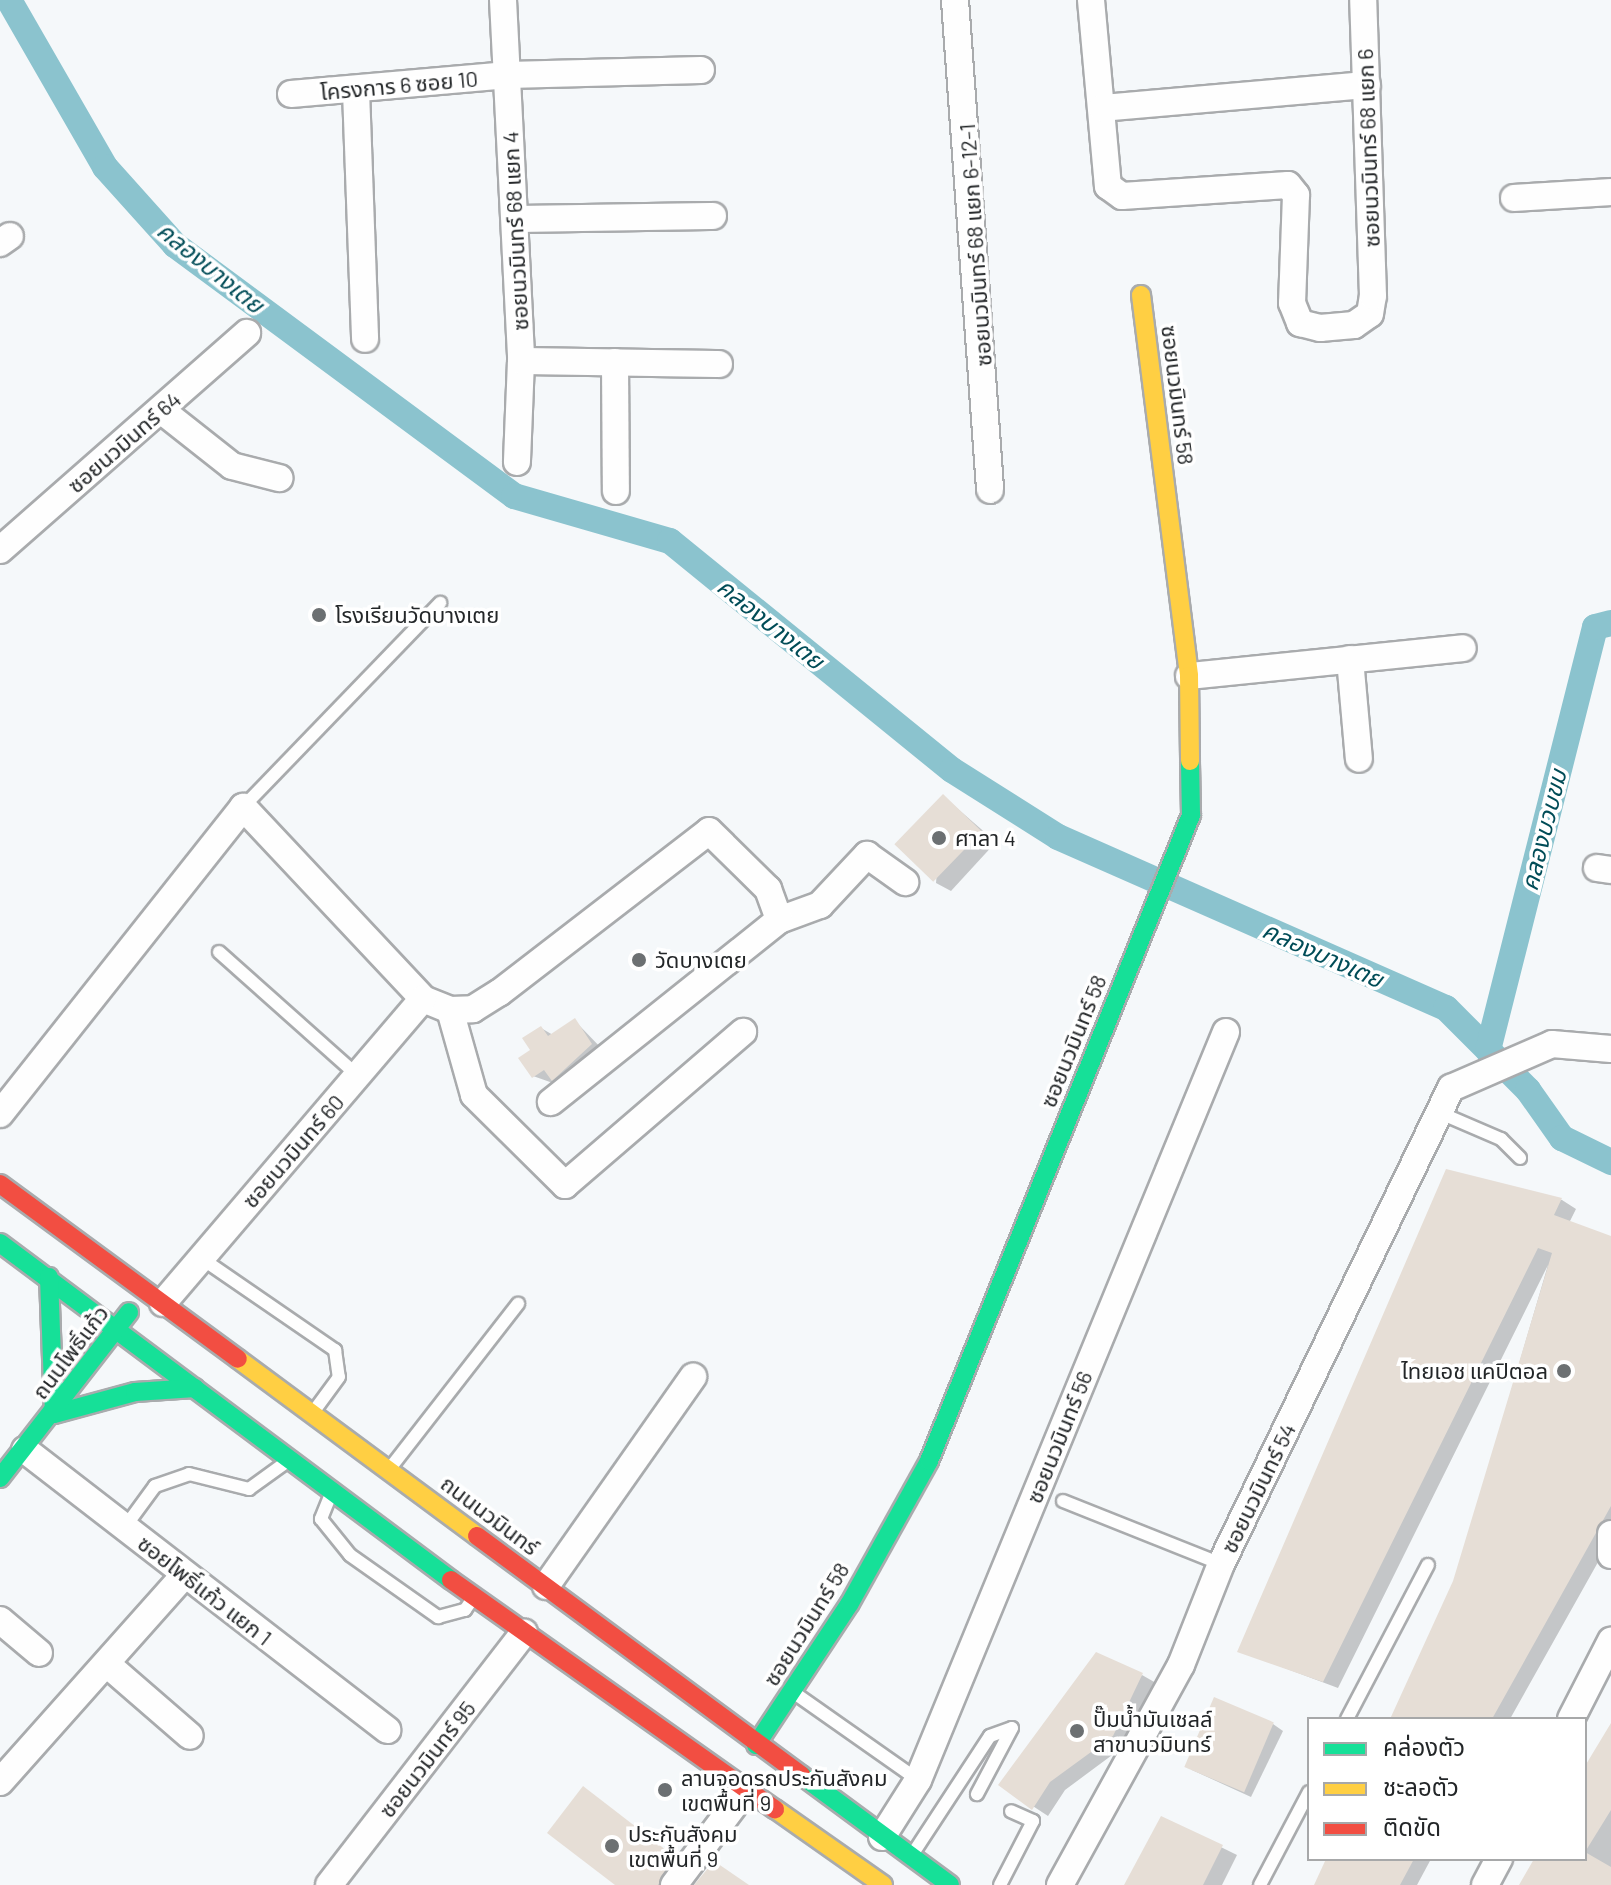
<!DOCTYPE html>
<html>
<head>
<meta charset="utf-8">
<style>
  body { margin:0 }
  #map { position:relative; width:1611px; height:1885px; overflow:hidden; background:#f5f8fa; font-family:Barlow,"Noto Sans Thai",sans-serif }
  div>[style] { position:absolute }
  .shadow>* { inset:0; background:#0003 }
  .canal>* { height:26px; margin:-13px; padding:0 13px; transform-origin:13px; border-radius:13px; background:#8bc3ce }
  .building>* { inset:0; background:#e6ded6; transform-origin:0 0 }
  .roads { filter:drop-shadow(2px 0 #a9abad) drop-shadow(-2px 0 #a9abad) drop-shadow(0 2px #a9abad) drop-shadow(0 -2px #a9abad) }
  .lane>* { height:12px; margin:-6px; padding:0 6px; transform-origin:6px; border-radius:6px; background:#fefefe }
  .street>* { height:26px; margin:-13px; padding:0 13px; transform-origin:13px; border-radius:13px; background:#fefefe }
  .fast>* { height:18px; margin:-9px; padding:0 9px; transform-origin:9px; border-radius:9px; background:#16e098 }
  .slow>* { height:18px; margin:-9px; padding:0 9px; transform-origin:9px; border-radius:9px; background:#ffcf43 }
  .jam>* { height:18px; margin:-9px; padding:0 9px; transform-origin:9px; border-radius:9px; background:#f24e42 }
  .dots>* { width:22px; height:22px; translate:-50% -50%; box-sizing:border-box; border:4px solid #fff; border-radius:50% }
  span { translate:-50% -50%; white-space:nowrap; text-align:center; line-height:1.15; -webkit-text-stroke:7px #fff; paint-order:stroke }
  .street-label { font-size:22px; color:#232628 }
  .poi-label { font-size:22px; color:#232628 }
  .left { translate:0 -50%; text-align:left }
  .right { translate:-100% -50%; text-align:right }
  .water-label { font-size:24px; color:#014c57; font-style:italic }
  .legend { position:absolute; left:1307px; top:1717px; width:280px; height:144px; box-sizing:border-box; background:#fff; border:2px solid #a7a8a9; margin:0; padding:10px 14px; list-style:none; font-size:24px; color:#232628 }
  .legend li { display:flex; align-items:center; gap:16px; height:40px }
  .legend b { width:40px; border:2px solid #a7a8a9 }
</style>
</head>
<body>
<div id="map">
  <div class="shadow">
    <div style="clip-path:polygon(943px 796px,996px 842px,951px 891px,936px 883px)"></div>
    <div style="clip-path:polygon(575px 1021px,606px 1053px,567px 1088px,533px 1076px,541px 1028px,553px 1035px)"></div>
    <div style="clip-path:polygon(1448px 1172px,1562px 1200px,1576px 1209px,1569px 1223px,1611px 1239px,1611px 1539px,1510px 1719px,1392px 1719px,1455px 1582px,1548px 1265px,1338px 1688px,1239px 1651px)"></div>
    <div style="clip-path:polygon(1142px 1675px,1156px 1683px,1127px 1744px,1065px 1790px,1048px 1816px,1001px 1785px)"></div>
    <div style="clip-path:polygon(1273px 1724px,1283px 1731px,1251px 1797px,1192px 1770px)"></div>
    <div style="clip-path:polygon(1611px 1728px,1611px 1885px,1521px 1885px,1536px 1859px,1585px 1859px,1585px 1774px)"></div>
    <div style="clip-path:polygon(584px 1789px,687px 1867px,675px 1885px,618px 1885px)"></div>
    <div style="clip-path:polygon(1162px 1818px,1237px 1855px,1222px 1885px,1126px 1885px)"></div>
    <div style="clip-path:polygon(1328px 1859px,1431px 1859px,1417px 1885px,1316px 1885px)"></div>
  </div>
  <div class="canal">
    <div style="left:9px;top:0;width:193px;rotate:60.1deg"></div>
    <div style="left:105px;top:167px;width:105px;rotate:48.1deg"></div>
    <div style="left:175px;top:245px;width:422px;rotate:36.5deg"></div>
    <div style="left:514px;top:496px;width:162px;rotate:16.1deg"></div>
    <div style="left:670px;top:541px;width:363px;rotate:39.1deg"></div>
    <div style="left:952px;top:770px;width:125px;rotate:32.3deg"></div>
    <div style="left:1058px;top:837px;width:424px;rotate:23.8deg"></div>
    <div style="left:1446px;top:1008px;width:116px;rotate:45deg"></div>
    <div style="left:1528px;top:1090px;width:59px;rotate:54.7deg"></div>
    <div style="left:1562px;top:1138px;width:55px;rotate:26.1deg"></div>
    <div style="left:1488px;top:1050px;width:436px;rotate:-75.8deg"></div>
    <div style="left:1595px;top:627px;width:16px;rotate:-14deg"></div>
  </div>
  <div class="building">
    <div style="left:943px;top:794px;width:54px;height:70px;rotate:44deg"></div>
    <div style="clip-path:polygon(575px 1018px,592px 1044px,552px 1081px,544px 1070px,532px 1078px,518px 1058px,530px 1050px,522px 1038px,541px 1026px,548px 1036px)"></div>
    <div style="clip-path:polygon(1446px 1169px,1562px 1198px,1554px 1215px,1611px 1236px,1611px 1506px,1492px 1719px,1390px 1719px,1453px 1581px,1552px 1253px,1538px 1248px,1323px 1682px,1237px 1652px)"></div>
    <div style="clip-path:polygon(1096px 1652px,1143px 1673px,1113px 1736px,1050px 1782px,1032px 1810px,998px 1785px)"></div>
    <div style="left:1214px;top:1697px;width:65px;height:76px;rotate:23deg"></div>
    <div style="clip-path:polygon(1611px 1723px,1611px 1810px,1585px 1852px,1611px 1867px,1611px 1885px,1519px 1885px,1534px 1859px,1585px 1859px,1585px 1766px)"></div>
    <div style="clip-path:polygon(583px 1786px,675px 1857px,658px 1885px,615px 1885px,547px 1833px)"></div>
    <div style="clip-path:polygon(1161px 1816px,1223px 1845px,1203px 1885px,1124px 1885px)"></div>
    <div style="clip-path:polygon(1326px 1859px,1414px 1859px,1400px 1885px,1314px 1885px)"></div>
    <div style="clip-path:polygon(714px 1861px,749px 1885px,694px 1885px)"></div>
  </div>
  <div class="roads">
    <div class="lane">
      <div style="left:243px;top:807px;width:284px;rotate:-46deg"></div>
      <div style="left:219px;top:952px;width:186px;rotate:41.7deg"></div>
      <div style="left:1438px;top:1112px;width:69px;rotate:23.2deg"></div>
      <div style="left:1501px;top:1139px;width:27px;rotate:45deg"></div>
      <div style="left:201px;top:1258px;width:163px;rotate:34.5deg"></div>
      <div style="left:335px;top:1350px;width:27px;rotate:82deg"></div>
      <div style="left:339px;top:1377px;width:42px;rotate:126.3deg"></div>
      <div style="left:391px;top:1467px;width:207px;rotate:-52.1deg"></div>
      <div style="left:331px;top:1494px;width:27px;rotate:112deg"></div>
      <div style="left:321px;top:1519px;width:46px;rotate:51.1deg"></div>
      <div style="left:350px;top:1555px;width:108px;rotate:35.2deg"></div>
      <div style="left:438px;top:1617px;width:28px;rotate:-15deg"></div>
      <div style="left:465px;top:1610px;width:14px;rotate:-56deg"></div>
      <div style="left:1063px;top:1501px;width:170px;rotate:21.7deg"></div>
      <div style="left:125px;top:1527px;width:51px;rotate:-53.8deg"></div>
      <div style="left:155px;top:1486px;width:36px;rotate:-19deg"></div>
      <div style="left:189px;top:1474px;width:62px;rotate:14deg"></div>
      <div style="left:249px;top:1489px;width:48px;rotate:-35.7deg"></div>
      <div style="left:793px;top:1692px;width:153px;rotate:35.1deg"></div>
      <div style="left:1347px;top:1719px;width:174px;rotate:-62.3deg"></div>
      <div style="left:912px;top:1855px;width:142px;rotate:-56.8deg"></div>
      <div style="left:990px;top:1736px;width:23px;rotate:-20deg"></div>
      <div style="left:1012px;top:1728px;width:75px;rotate:117.9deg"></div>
      <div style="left:1000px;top:1885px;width:72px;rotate:-62.7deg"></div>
      <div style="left:1033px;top:1821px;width:24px;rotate:-156deg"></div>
      <div style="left:1260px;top:1885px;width:105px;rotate:-62.2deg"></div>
    </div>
    <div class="street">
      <div style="left:503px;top:0;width:361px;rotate:87.1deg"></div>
      <div style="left:521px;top:361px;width:101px;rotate:92.3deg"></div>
      <div style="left:955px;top:0;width:491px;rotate:85.9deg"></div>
      <div style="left:1091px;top:0;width:187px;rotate:84.8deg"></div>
      <div style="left:1108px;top:186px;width:17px;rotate:36deg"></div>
      <div style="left:1122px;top:196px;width:166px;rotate:-3.8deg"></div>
      <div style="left:1288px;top:185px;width:13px;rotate:51deg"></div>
      <div style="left:1296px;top:195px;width:108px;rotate:92.1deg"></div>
      <div style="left:1292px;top:303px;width:22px;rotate:68deg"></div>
      <div style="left:1300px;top:323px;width:21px;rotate:14deg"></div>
      <div style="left:1320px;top:328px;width:34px;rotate:-5deg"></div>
      <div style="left:1354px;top:325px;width:19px;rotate:-35deg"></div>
      <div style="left:1370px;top:314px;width:18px;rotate:-81deg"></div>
      <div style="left:1373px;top:296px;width:296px;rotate:-91.9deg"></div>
      <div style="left:356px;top:91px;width:248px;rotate:87.9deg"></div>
      <div style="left:291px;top:94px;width:218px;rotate:-5deg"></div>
      <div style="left:508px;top:75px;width:193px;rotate:-1.5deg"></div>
      <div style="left:1102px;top:108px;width:266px;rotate:-5deg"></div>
      <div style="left:1514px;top:198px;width:97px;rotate:-3.5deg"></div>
      <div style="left:515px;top:219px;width:198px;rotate:-0.9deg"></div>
      <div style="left:0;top:243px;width:12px;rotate:-35deg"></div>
      <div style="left:521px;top:361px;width:198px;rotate:0.9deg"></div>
      <div style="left:615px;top:362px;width:129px;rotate:89.6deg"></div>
      <div style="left:161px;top:410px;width:90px;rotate:38.3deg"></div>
      <div style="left:232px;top:466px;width:49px;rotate:14.3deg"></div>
      <div style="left:0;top:550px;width:329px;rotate:-41.3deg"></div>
      <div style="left:1350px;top:659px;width:100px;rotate:84.9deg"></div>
      <div style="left:1189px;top:676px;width:275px;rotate:-5.8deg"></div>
      <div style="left:1597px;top:868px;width:14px;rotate:8deg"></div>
      <div style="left:779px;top:920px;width:44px;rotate:-20.1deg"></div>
      <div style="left:820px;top:905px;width:69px;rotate:-46.8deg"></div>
      <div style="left:867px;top:855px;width:47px;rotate:35.4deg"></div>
      <div style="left:450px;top:1010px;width:88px;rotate:74.2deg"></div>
      <div style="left:474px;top:1095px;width:128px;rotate:44.7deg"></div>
      <div style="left:565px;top:1185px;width:235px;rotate:-40.7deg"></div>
      <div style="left:0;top:1114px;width:392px;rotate:-51.6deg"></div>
      <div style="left:243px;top:807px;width:263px;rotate:46.8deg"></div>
      <div style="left:423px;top:999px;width:29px;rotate:22deg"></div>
      <div style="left:450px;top:1010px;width:23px;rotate:-2deg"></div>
      <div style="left:473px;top:1009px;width:31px;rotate:-32deg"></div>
      <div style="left:499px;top:993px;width:265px;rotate:-37.6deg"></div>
      <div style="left:709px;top:831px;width:83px;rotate:44.5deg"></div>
      <div style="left:768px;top:889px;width:33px;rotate:70deg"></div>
      <div style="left:779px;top:920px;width:292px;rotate:141.4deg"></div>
      <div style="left:163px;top:1303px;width:400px;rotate:-49.5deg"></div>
      <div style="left:25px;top:1450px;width:458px;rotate:37.7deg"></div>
      <div style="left:1611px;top:1534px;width:21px;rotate:90deg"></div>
      <div style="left:546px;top:1586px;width:256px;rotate:-54.9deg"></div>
      <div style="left:0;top:1620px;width:51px;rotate:40.2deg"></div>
      <div style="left:108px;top:1665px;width:108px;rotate:40.9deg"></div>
      <div style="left:1571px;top:1719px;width:88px;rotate:-62.9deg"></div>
      <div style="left:0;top:1782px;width:278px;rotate:-48.3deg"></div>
      <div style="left:882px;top:1837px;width:67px;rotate:-57.7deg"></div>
      <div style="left:918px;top:1780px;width:809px;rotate:-67.62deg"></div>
      <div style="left:329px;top:1885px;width:319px;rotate:-52.3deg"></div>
      <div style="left:674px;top:1885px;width:121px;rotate:-53deg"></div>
      <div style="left:1060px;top:1885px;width:251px;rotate:-61.2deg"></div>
      <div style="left:1181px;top:1665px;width:109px;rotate:-68.4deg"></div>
      <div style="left:1221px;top:1564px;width:529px;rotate:-64.21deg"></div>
      <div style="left:1451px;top:1088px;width:110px;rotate:-23.5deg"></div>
      <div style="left:1552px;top:1044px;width:59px;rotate:4.8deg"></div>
      <div style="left:1485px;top:1885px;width:30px;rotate:-62deg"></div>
    </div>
    <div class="fast">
      <div style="left:0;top:1243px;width:563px;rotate:36.77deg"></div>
      <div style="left:49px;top:1277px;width:137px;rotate:87.9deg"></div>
      <div style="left:54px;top:1414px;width:84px;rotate:-15.2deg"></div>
      <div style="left:135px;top:1392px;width:60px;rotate:-3.8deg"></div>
      <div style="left:0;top:1478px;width:210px;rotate:-52.1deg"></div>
      <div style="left:756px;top:1745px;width:170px;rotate:-56.5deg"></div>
      <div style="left:850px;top:1603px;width:162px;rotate:-60.9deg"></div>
      <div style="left:929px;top:1461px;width:697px;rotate:-67.92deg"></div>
      <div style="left:1191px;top:815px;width:54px;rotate:-91.1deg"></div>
      <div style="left:801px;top:1775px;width:185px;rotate:36.4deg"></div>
    </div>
    <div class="slow">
      <div style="left:1141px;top:295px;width:384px;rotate:82.8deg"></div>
      <div style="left:1189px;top:676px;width:85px;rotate:89.3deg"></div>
      <div style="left:238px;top:1359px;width:297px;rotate:36.5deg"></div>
      <div style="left:775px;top:1809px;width:132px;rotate:35.1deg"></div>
    </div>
    <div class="jam">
      <div style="left:0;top:1184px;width:295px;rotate:36.3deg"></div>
      <div style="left:477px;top:1536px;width:403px;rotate:36.4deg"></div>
      <div style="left:451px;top:1580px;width:397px;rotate:35.3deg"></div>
    </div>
  </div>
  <div class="dots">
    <div style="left:319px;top:615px;background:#6c7072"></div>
    <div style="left:939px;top:838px;background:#6c7072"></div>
    <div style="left:639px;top:960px;background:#6c7072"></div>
    <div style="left:1564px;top:1371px;background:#6c7072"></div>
    <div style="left:1077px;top:1731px;background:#6c7072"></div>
    <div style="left:665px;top:1790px;background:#6c7072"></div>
    <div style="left:612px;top:1846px;background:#6c7072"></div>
  </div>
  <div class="street-label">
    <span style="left:399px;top:85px;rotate:-5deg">โครงการ 6 ซอย 10</span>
    <span style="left:1368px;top:148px;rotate:-92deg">ซอยนวมินทร์ 68 แยก 6</span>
    <span style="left:515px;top:231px;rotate:-93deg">ซอยนวมินทร์ 68 แยก 4</span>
    <span style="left:975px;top:245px;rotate:-94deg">ซอยนวมินทร์ 68 แยก 6-12-1</span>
    <span style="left:1178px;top:395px;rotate:83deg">ซอยนวมินทร์ 58</span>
    <span style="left:124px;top:442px;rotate:-41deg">ซอยนวมินทร์ 64</span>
    <span style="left:1073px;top:1041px;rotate:-68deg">ซอยนวมินทร์ 58</span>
    <span style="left:293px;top:1151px;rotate:-49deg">ซอยนวมินทร์ 60</span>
    <span style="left:70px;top:1352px;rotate:-53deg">ถนนโพธิ์แก้ว</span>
    <span style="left:1059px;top:1437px;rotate:-68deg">ซอยนวมินทร์ 56</span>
    <span style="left:1258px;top:1488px;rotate:-64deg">ซอยนวมินทร์ 54</span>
    <span style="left:490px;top:1515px;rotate:37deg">ถนนนวมินทร์</span>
    <span style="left:205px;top:1590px;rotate:38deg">ซอยโพธิ์แก้ว แยก 1</span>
    <span style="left:806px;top:1624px;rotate:-58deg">ซอยนวมินทร์ 58</span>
    <span style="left:427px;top:1759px;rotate:-52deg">ซอยนวมินทร์ 95</span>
  </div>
  <div class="poi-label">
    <span class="left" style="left:335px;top:615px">โรงเรียนวัดบางเตย</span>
    <span class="left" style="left:955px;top:838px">ศาลา 4</span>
    <span class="left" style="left:655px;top:960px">วัดบางเตย</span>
    <span class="right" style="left:1548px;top:1371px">ไทยเอช แคปิตอล</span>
    <span class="left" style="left:1093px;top:1731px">ปั๊มน้ำมันเชลล์<br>สาขานวมินทร์</span>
    <span class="left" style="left:681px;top:1790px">ลานจอดรถประกันสังคม<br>เขตพื้นที่ 9</span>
    <span class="left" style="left:628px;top:1846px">ประกันสังคม<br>เขตพื้นที่ 9</span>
  </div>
  <div class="water-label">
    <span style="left:211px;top:267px;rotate:39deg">คลองบางเตย</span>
    <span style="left:771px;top:623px;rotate:39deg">คลองบางเตย</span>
    <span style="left:1543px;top:830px;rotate:-76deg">คลองบวบขม</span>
    <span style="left:1323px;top:954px;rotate:24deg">คลองบางเตย</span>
  </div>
  <ul class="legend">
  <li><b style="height:10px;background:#16e098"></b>คล่องตัว</li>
  <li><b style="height:10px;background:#ffcf43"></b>ชะลอตัว</li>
  <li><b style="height:10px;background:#f24e42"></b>ติดขัด</li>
  </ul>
</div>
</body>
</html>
